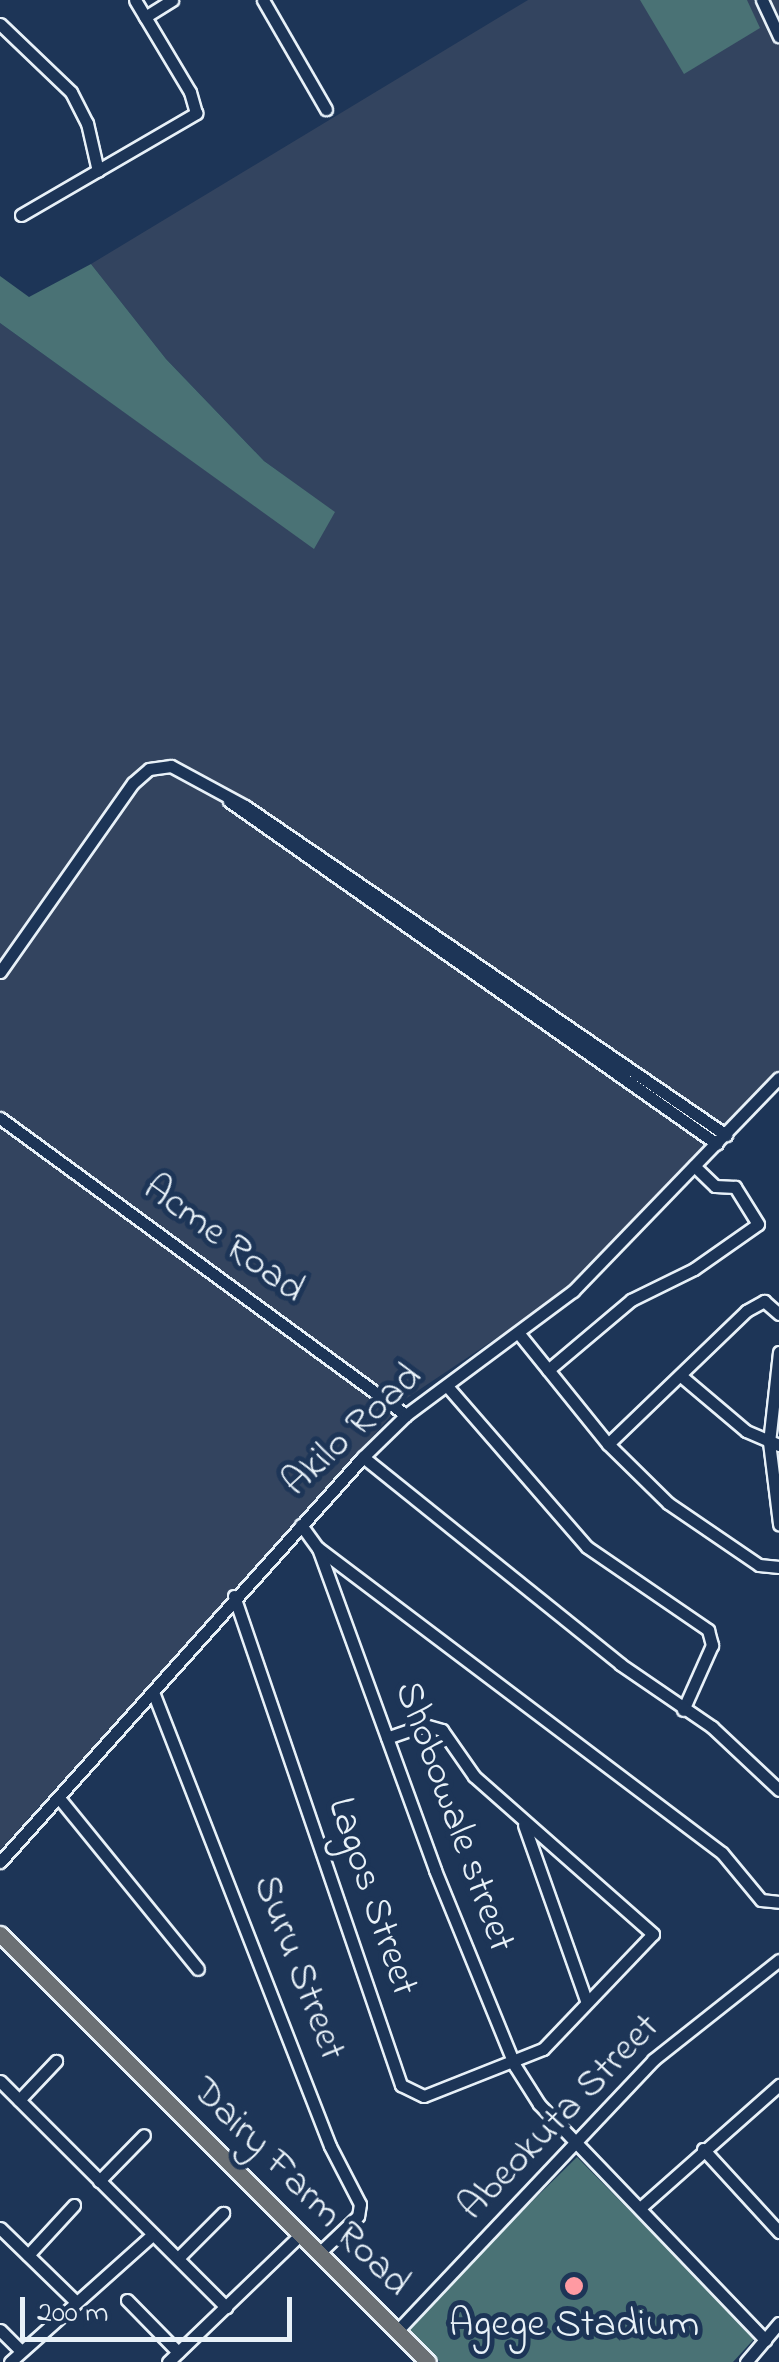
<!DOCTYPE html>
<html>
<head>
<meta charset="utf-8">
<style>
  body { margin:0 }
  #map { position:relative; width:779px; height:2362px; overflow:hidden; background:#1d3557; font-family:"Indie Flower",sans-serif }
  div>[style] { position:absolute }
  .built>* { inset:0; background:#33445f }
  .green>* { inset:0; background:#4a7275 }
  .roads { filter:drop-shadow(2px 0 #e8f1f8) drop-shadow(-2px 0 #e8f1f8) drop-shadow(0 2px #e8f1f8) drop-shadow(0 -2px #e8f1f8) }
  .minor>* { height:11px; margin:-5.5px; padding:0 5.5px; transform-origin:5.5px; border-radius:5.5px; background:#1d3557 }
  .major>* { height:15px; margin:-7.5px; padding:0 7.5px; transform-origin:7.5px; border-radius:7.5px; background:#6b7074 }
  .dots>* { width:28px; height:28px; translate:-50% -50%; box-sizing:border-box; border:5px solid #1d3557; border-radius:50% }
  span { translate:-50% -50%; white-space:nowrap; text-align:center; line-height:1.15; -webkit-text-stroke:10px #1d3557; paint-order:stroke }
  .street-label { font-size:40px; color:#e8f1f8 }
  .poi-label { font-size:40px; color:#e8f1f8 }
  .scale { position:absolute; left:20px; top:2297px; width:272px; height:45px; box-sizing:border-box; border:5px solid #e8f1f8; border-top:0; padding-left:12px; font-size:30px; line-height:35px; white-space:nowrap; color:#e8f1f8; -webkit-text-stroke:8px #1d3557; paint-order:stroke }
</style>
</head>
<body>
<div id="map">
  <div class="built">
    <div style="clip-path:polygon(528px 0,779px 0,779px 1071px,559px 1296px,407px 1398px,0 1850px,0 323px,314px 548px,334px 512px,264px 461px,166px 359px,91px 264px)"></div>
  </div>
  <div class="green">
    <div style="clip-path:polygon(640px 0,747px 0,760px 28px,684px 74px)"></div>
    <div style="clip-path:polygon(91px 264px,166px 359px,264px 461px,335px 512px,314px 549px,0 323px,0 276px,29px 297px)"></div>
    <div style="clip-path:polygon(577px 2157px,755px 2338px,733px 2362px,440px 2362px,405px 2327px)"></div>
  </div>
  <div class="roads">
    <div class="minor">
      <div style="left:263px;top:0;width:126px;rotate:60deg"></div>
      <div style="left:762px;top:0;width:40px;rotate:65deg"></div>
      <div style="left:145px;top:17px;width:32px;rotate:-32deg"></div>
      <div style="left:0;top:24px;width:98px;rotate:43.8deg"></div>
      <div style="left:71px;top:92px;width:35px;rotate:63deg"></div>
      <div style="left:87px;top:123px;width:49px;rotate:77.1deg"></div>
      <div style="left:21px;top:215px;width:203px;rotate:-30.2deg"></div>
      <div style="left:196px;top:113px;width:22px;rotate:-106deg"></div>
      <div style="left:190px;top:92px;width:107px;rotate:-120.9deg"></div>
      <div style="left:229px;top:801px;width:596px;rotate:35.1deg"></div>
      <div style="left:0;top:972px;width:231px;rotate:-54.9deg"></div>
      <div style="left:133px;top:783px;width:21px;rotate:-41deg"></div>
      <div style="left:149px;top:769px;width:22px;rotate:-8deg"></div>
      <div style="left:171px;top:766px;width:84px;rotate:28.4deg"></div>
      <div style="left:245px;top:806px;width:583px;rotate:34.37deg"></div>
      <div style="left:0;top:1118px;width:503px;rotate:36.19deg"></div>
      <div style="left:520px;top:1335px;width:140px;rotate:51.1deg"></div>
      <div style="left:608px;top:1444px;width:84px;rotate:44.5deg"></div>
      <div style="left:668px;top:1503px;width:110px;rotate:34.3deg"></div>
      <div style="left:759px;top:1565px;width:20px;rotate:6deg"></div>
      <div style="left:779px;top:1352px;width:91px;rotate:96.3deg"></div>
      <div style="left:769px;top:1442px;width:83px;rotate:83deg"></div>
      <div style="left:548px;top:1370px;width:109px;rotate:-40.1deg"></div>
      <div style="left:631px;top:1300px;width:70px;rotate:-26.2deg"></div>
      <div style="left:694px;top:1269px;width:78px;rotate:-35.1deg"></div>
      <div style="left:758px;top:1224px;width:44px;rotate:-121.9deg"></div>
      <div style="left:735px;top:1187px;width:20px;rotate:-177deg"></div>
      <div style="left:715px;top:1186px;width:29px;rotate:-136deg"></div>
      <div style="left:681px;top:1376px;width:85px;rotate:40.2deg"></div>
      <div style="left:746px;top:1431px;width:36px;rotate:23deg"></div>
      <div style="left:447px;top:1386px;width:213px;rotate:49deg"></div>
      <div style="left:587px;top:1547px;width:147px;rotate:34.4deg"></div>
      <div style="left:708px;top:1630px;width:16px;rotate:75deg"></div>
      <div style="left:712px;top:1645px;width:71px;rotate:114deg"></div>
      <div style="left:608px;top:1444px;width:192px;rotate:-43.9deg"></div>
      <div style="left:746px;top:1311px;width:21px;rotate:-29deg"></div>
      <div style="left:764px;top:1301px;width:20px;rotate:41deg"></div>
      <div style="left:363px;top:1457px;width:330px;rotate:38.8deg"></div>
      <div style="left:620px;top:1664px;width:112px;rotate:34.4deg"></div>
      <div style="left:712px;top:1727px;width:92px;rotate:43.2deg"></div>
      <div style="left:301px;top:1525px;width:29px;rotate:54deg"></div>
      <div style="left:318px;top:1548px;width:506px;rotate:37.05deg"></div>
      <div style="left:722px;top:1853px;width:61px;rotate:50.3deg"></div>
      <div style="left:761px;top:1900px;width:18px;rotate:6deg"></div>
      <div style="left:318px;top:1548px;width:343px;rotate:70deg"></div>
      <div style="left:435px;top:1870px;width:212px;rotate:67.8deg"></div>
      <div style="left:515px;top:2066px;width:45px;rotate:57.7deg"></div>
      <div style="left:539px;top:2104px;width:327px;rotate:46.2deg"></div>
      <div style="left:234px;top:1596px;width:517px;rotate:71.14deg"></div>
      <div style="left:401px;top:2085px;width:25px;rotate:26deg"></div>
      <div style="left:424px;top:2096px;width:128px;rotate:-21.6deg"></div>
      <div style="left:543px;top:2049px;width:159px;rotate:-46.3deg"></div>
      <div style="left:653px;top:1934px;width:239px;rotate:-138.6deg"></div>
      <div style="left:474px;top:1776px;width:56px;rotate:-124.8deg"></div>
      <div style="left:442px;top:1730px;width:19px;rotate:-164deg"></div>
      <div style="left:424px;top:1725px;width:39px;rotate:161deg"></div>
      <div style="left:153px;top:1692px;width:487px;rotate:68.7deg"></div>
      <div style="left:330px;top:2146px;width:65px;rotate:62.7deg"></div>
      <div style="left:360px;top:2204px;width:12px;rotate:99deg"></div>
      <div style="left:358px;top:2216px;width:54px;rotate:136.5deg"></div>
      <div style="left:59px;top:1798px;width:220px;rotate:50.9deg"></div>
      <div style="left:524px;top:1825px;width:186px;rotate:70.5deg"></div>
      <div style="left:0;top:1862px;width:544px;rotate:-48.13deg"></div>
      <div style="left:363px;top:1457px;width:60px;rotate:-44.3deg"></div>
      <div style="left:406px;top:1415px;width:208px;rotate:-36.6deg"></div>
      <div style="left:573px;top:1291px;width:296px;rotate:-46deg"></div>
      <div style="left:0;top:2081px;width:320px;rotate:45deg"></div>
      <div style="left:19px;top:2100px;width:54px;rotate:-46.5deg"></div>
      <div style="left:703px;top:2149px;width:113px;rotate:47.5deg"></div>
      <div style="left:99px;top:2181px;width:64px;rotate:-45.6deg"></div>
      <div style="left:640px;top:2208px;width:186px;rotate:-41.5deg"></div>
      <div style="left:0;top:2228px;width:103px;rotate:44.2deg"></div>
      <div style="left:28px;top:2255px;width:68px;rotate:-47.4deg"></div>
      <div style="left:178px;top:2258px;width:64px;rotate:-45deg"></div>
      <div style="left:127px;top:2300px;width:73px;rotate:45.6deg"></div>
      <div style="left:0;top:2330px;width:30px;rotate:45deg"></div>
      <div style="left:397px;top:2331px;width:373px;rotate:-46.6deg"></div>
      <div style="left:653px;top:2060px;width:161px;rotate:-38.4deg"></div>
      <div style="left:10px;top:2362px;width:189px;rotate:-41.8deg"></div>
      <div style="left:168px;top:2362px;width:183px;rotate:-43.9deg"></div>
      <div style="left:746px;top:2362px;width:51px;rotate:-49.8deg"></div>
    </div>
    <div class="major">
      <div style="left:0;top:1934px;width:605px;rotate:45deg"></div>
    </div>
  </div>
  <div class="dots">
    <div style="left:574px;top:2286px;background:#ff9aa2"></div>
  </div>
  <div class="street-label">
    <span style="left:223px;top:1240px;rotate:36deg">Acme Road</span>
    <span style="left:353px;top:1431px;rotate:-43deg">Akilo Road</span>
    <span style="left:453px;top:1817px;rotate:70deg">Shobowale street</span>
    <span style="left:371px;top:1897px;rotate:71deg">Lagos Street</span>
    <span style="left:298px;top:1968px;rotate:69deg">Suru Street</span>
    <span style="left:560px;top:2118px;rotate:-46deg">Abeokuta Street</span>
    <span style="left:300px;top:2188px;rotate:45deg">Dairy Farm Road</span>
  </div>
  <div class="poi-label">
    <span style="left:574px;top:2326px">Agege Stadium</span>
  </div>
  <div class="scale">200 m</div>
</div>
</body>
</html>
